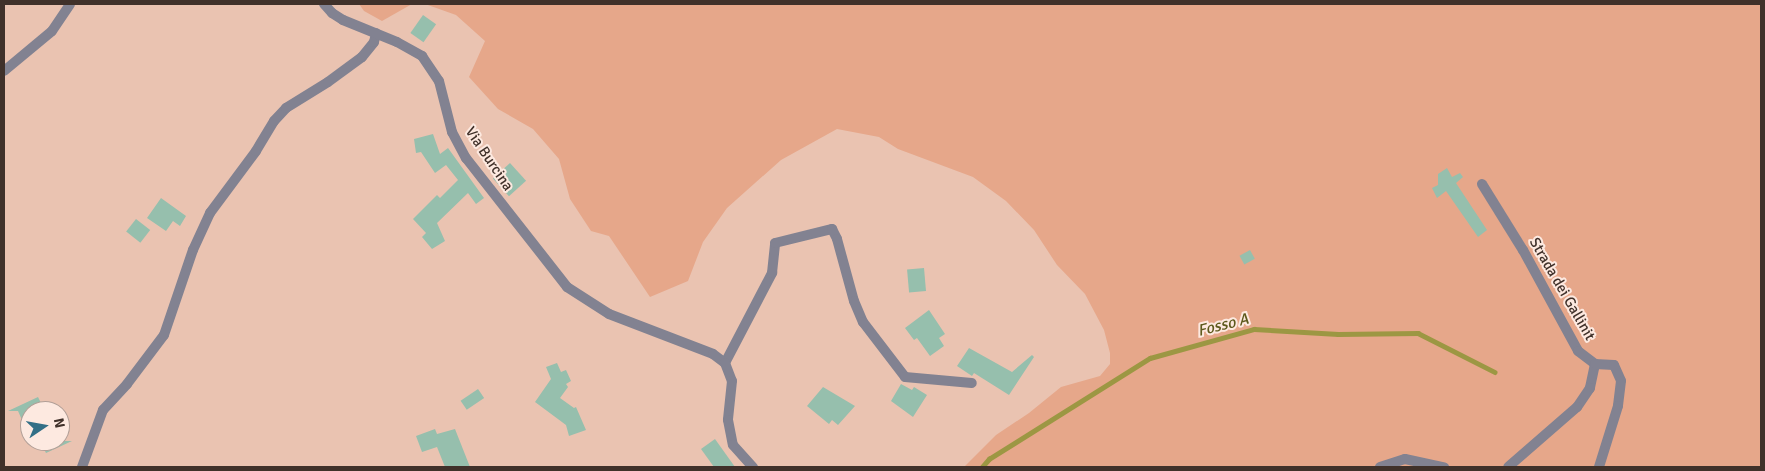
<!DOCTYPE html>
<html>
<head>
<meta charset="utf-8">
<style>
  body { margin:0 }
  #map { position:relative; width:1765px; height:471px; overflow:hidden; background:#eac3b1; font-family:Signika,sans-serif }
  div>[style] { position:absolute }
  .green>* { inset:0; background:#e6a78a }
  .stream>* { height:4.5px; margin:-2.25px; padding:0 2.25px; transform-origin:2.25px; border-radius:2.25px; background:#9c9743 }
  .building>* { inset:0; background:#96bfad; transform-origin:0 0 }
  .minor>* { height:10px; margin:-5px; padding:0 5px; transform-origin:5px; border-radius:5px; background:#828291 }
  .tertiary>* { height:10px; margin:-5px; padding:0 5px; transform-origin:5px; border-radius:5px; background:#828291 }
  span { translate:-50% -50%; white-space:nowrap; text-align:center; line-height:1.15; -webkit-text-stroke:4px #fde9e0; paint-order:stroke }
  .street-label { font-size:15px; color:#40312a }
  .water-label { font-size:16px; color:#5e5a1d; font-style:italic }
  .frame { position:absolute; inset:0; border:5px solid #40312a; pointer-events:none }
  .north { position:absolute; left:20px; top:401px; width:50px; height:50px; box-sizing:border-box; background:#fde9e0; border:1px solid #b19f97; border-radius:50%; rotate:78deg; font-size:14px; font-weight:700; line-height:20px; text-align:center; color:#40312a }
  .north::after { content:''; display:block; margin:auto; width:18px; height:22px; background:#336f86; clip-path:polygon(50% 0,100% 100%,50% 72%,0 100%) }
</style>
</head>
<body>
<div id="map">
  <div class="green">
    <div style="clip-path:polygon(359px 4px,412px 4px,382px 21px,364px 11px)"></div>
    <div style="clip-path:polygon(425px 4px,1761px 4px,1761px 467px,964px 467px,996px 435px,1029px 413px,1061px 387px,1100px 376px,1110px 364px,1110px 353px,1104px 330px,1085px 294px,1057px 265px,1034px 230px,1006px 201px,973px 177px,898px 149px,879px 137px,837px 129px,781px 160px,727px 208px,703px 242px,688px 281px,650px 297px,609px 236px,591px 231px,570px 199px,559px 159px,533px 129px,498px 109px,469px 77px,485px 41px,456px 15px)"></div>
  </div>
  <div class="stream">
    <div style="left:982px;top:467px;width:11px;rotate:-49deg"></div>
    <div style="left:989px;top:459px;width:190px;rotate:-32.1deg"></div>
    <div style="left:1150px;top:358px;width:108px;rotate:-15.6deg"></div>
    <div style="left:1254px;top:329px;width:84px;rotate:3.4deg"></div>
    <div style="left:1338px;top:334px;width:80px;rotate:-0.7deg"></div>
    <div style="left:1418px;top:333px;width:86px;rotate:26.9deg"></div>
  </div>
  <div class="building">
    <div style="left:423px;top:15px;width:16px;height:22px;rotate:35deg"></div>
    <div style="clip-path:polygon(433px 134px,440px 154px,448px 148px,484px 198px,476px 204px,468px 193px,437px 223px,445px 241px,432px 249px,422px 237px,426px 233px,413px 219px,437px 195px,440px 198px,458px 180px,446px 165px,435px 173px,421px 152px,416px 153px,414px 139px)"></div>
    <div style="left:510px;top:163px;width:24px;height:23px;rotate:48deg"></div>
    <div style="clip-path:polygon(1447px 168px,1452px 177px,1460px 173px,1463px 177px,1456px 183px,1487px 230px,1478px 237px,1446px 191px,1437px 198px,1432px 188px,1438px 185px,1438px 174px)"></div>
    <div style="clip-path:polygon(161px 198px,186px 216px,180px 226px,173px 221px,166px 231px,147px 218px)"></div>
    <div style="left:136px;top:219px;width:18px;height:16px;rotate:38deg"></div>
    <div style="left:1250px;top:250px;width:10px;height:12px;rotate:61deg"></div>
    <div style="left:924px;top:268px;width:23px;height:17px;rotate:85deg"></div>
    <div style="clip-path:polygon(929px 310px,945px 334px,939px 338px,944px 346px,930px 356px,917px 338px,914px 340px,905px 328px)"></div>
    <div style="clip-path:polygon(969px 348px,1012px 372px,1032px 355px,1034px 357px,1009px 395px,974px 373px,972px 376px,957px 366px)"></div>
    <div style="clip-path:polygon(557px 363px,561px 372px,566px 370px,571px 381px,566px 384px,568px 387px,560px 398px,574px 408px,576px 407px,586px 430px,569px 436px,566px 425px,535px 402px,551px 379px,546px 367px)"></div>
    <div style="clip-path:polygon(901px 384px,912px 390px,914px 387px,927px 395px,913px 417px,891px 401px)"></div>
    <div style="clip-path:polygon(823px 387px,855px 406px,838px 425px,832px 420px,829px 424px,807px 406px)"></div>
    <div style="left:478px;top:389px;width:11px;height:21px;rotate:56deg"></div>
    <div style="clip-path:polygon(38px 397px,45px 411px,30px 411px,30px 417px,22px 420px,18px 411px,8px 411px)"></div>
    <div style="clip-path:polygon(435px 429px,437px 434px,455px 429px,470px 467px,445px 467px,437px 447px,422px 452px,416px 436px)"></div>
    <div style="clip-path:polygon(715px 439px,735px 467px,714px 467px,701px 449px)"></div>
    <div style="clip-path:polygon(40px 441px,72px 441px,46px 453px)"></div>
  </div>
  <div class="minor">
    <div style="left:4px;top:71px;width:62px;rotate:-39.8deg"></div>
    <div style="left:52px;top:31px;width:32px;rotate:-56deg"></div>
    <div style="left:1482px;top:184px;width:78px;rotate:58.2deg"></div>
    <div style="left:1523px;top:250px;width:115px;rotate:61.4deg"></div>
    <div style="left:1578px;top:351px;width:21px;rotate:37deg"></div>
    <div style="left:1595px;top:364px;width:25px;rotate:102deg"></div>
    <div style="left:1590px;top:388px;width:23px;rotate:124deg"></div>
    <div style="left:1577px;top:407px;width:91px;rotate:139deg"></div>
    <div style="left:725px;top:363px;width:102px;rotate:-62.4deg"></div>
    <div style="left:772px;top:273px;width:30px;rotate:-84deg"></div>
    <div style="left:775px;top:243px;width:59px;rotate:-13.8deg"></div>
    <div style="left:832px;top:229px;width:11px;rotate:63deg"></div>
    <div style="left:837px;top:239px;width:64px;rotate:74.7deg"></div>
    <div style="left:854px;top:301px;width:23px;rotate:67deg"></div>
    <div style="left:863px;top:322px;width:69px;rotate:52.6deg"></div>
    <div style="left:905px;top:377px;width:67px;rotate:5.1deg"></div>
    <div style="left:1595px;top:364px;width:19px;rotate:3deg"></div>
    <div style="left:1614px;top:365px;width:17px;rotate:66deg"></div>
    <div style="left:1621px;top:381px;width:25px;rotate:97deg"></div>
    <div style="left:1618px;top:406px;width:64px;rotate:107.3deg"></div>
    <div style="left:82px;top:467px;width:61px;rotate:-69.8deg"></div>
    <div style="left:103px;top:410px;width:35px;rotate:-47deg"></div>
    <div style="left:127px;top:384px;width:61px;rotate:-52.9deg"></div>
    <div style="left:164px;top:335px;width:90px;rotate:-71.2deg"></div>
    <div style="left:193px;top:250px;width:41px;rotate:-65.3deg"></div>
    <div style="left:210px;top:213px;width:77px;rotate:-53.4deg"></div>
    <div style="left:256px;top:151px;width:35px;rotate:-59deg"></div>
    <div style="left:274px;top:121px;width:18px;rotate:-47deg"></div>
    <div style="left:286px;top:108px;width:49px;rotate:-31.8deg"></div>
    <div style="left:328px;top:82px;width:42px;rotate:-36.3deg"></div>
    <div style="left:362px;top:57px;width:19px;rotate:-51deg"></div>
    <div style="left:374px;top:42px;width:9px;rotate:-77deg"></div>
    <div style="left:1380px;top:467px;width:26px;rotate:-18deg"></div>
    <div style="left:1405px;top:459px;width:40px;rotate:12deg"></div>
  </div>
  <div class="tertiary">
    <div style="left:324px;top:4px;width:12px;rotate:48deg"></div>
    <div style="left:332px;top:13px;width:13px;rotate:32deg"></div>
    <div style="left:343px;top:20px;width:58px;rotate:22.2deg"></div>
    <div style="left:397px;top:42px;width:29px;rotate:29deg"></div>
    <div style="left:422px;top:56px;width:30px;rotate:56deg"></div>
    <div style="left:439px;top:81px;width:53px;rotate:75.7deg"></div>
    <div style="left:452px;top:132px;width:30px;rotate:62deg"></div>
    <div style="left:466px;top:158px;width:164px;rotate:51.9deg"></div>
    <div style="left:567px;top:287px;width:50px;rotate:32.7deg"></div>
    <div style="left:609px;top:314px;width:111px;rotate:21deg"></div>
    <div style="left:713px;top:354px;width:15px;rotate:37deg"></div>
    <div style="left:725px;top:363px;width:19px;rotate:69deg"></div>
    <div style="left:732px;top:381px;width:39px;rotate:96deg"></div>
    <div style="left:728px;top:420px;width:25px;rotate:79deg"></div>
    <div style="left:733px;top:445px;width:30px;rotate:48deg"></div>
  </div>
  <div class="street-label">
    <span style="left:489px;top:159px;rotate:56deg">Via Burcina</span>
    <span style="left:1562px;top:289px;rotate:60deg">Strada dei Gallinit</span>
  </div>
  <div class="water-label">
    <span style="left:1223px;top:325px;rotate:-14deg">Fosso A</span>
  </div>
  <div class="frame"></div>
  <div class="north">N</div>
</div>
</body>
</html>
